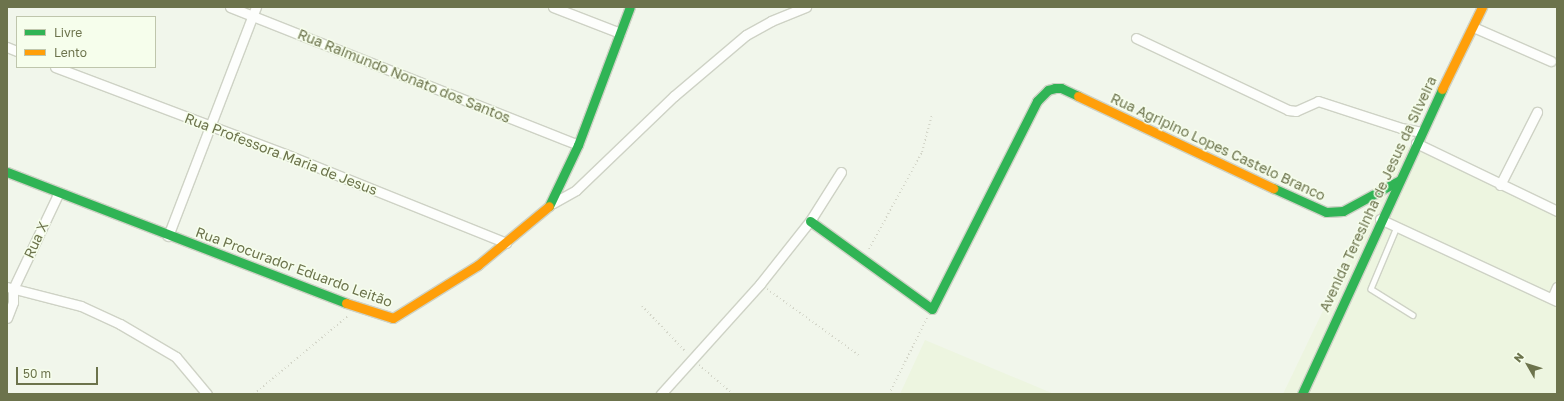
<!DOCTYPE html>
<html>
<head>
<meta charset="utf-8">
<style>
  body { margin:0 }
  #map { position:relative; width:1564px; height:401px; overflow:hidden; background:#f1f6eb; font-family:"Golos Text",sans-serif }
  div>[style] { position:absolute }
  .residential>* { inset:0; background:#edf5e0 }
  .path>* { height:2px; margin-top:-1px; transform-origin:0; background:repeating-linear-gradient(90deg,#d3d5c8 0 1px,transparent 0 4px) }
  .roads { filter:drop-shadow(1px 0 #ced2c5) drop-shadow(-1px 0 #ced2c5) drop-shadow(0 1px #ced2c5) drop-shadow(0 -1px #ced2c5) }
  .lane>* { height:4.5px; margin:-2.25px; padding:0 2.25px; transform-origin:2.25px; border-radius:2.25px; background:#fdfefc }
  .street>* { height:9px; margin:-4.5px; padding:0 4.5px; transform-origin:4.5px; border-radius:4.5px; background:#fdfefc }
  .fast>* { height:9px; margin:-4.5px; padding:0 4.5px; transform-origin:4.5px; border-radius:4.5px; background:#30b455 }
  .slow>* { height:9px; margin:-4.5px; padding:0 4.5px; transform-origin:4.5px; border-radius:4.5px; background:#ff9f0a }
  span { translate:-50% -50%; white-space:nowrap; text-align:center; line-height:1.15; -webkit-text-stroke:3px #f6feec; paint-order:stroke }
  .street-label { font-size:14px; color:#6c734c }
  .frame { position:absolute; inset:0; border:8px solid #6c734c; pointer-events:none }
  .legend { position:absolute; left:16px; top:16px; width:140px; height:52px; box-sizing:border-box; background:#f6feec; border:1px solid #bfc6ac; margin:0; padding:5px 7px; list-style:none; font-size:12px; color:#6c734c }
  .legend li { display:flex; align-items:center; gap:8px; height:20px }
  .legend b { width:20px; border:1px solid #bfc6ac }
  .north { position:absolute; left:1508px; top:345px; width:40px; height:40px; -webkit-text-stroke:3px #f6feec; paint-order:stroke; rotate:309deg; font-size:11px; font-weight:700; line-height:16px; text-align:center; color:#6c734c }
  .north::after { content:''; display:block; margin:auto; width:14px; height:18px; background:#6c734c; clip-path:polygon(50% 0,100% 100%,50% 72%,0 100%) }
  .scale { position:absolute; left:16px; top:367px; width:82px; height:18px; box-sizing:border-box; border:2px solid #6c734c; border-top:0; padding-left:5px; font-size:12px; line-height:14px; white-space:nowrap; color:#6c734c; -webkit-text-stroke:3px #f6feec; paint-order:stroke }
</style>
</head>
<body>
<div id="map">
  <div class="residential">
    <div style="clip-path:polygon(1403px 144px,1557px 211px,1557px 394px,1283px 394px)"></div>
    <div style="clip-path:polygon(925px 340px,1054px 394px,900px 394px)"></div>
  </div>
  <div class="path">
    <div style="left:869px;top:249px;width:111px;rotate:-61.3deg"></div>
    <div style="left:922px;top:152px;width:38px;rotate:-75deg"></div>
    <div style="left:767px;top:289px;width:115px;rotate:35.8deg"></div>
    <div style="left:642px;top:306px;width:64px;rotate:46.3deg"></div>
    <div style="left:699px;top:365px;width:45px;rotate:40.5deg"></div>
    <div style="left:254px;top:394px;width:122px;rotate:-39.7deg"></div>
    <div style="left:889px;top:394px;width:85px;rotate:-63.4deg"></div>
  </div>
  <div class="roads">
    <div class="lane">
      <div style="left:1397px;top:227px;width:67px;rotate:112.8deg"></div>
      <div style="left:1371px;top:289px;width:49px;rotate:31.8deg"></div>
    </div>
    <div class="street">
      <div style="left:230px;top:7px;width:374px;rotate:21.6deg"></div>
      <div style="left:553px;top:7px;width:72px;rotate:21.2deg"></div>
      <div style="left:1473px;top:27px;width:85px;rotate:23.6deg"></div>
      <div style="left:1136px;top:38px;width:168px;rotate:25.3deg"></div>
      <div style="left:1288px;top:110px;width:8px;rotate:7deg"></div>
      <div style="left:1296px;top:111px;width:24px;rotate:-24deg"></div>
      <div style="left:1318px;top:101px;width:87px;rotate:18deg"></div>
      <div style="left:1401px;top:128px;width:21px;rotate:11deg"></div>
      <div style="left:7px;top:47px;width:11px;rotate:22deg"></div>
      <div style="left:55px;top:67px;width:251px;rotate:20.7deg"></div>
      <div style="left:290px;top:156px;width:233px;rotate:21.9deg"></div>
      <div style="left:1416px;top:143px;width:157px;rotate:25.7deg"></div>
      <div style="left:1500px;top:185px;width:82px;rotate:-63.1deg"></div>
      <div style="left:553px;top:203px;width:26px;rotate:-29deg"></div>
      <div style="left:576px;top:190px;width:136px;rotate:-43.8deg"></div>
      <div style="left:674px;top:96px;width:94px;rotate:-40.3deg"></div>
      <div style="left:746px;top:35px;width:29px;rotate:-29deg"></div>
      <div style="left:771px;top:21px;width:38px;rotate:-22deg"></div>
      <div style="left:1380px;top:219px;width:195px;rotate:24.9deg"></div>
      <div style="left:168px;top:236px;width:245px;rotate:-69deg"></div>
      <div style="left:7px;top:287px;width:76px;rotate:14.4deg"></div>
      <div style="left:81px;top:306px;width:43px;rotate:24.8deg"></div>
      <div style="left:120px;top:324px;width:65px;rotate:30.5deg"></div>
      <div style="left:176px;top:357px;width:48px;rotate:50deg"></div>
      <div style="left:1552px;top:298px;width:12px;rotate:-66deg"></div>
      <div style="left:7px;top:318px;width:17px;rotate:-69deg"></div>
      <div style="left:13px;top:302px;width:13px;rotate:-90deg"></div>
      <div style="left:13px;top:289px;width:107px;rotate:-64.6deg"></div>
      <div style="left:661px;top:394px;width:148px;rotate:-48deg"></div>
      <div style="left:760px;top:284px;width:80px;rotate:-51.6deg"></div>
      <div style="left:810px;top:221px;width:58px;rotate:-57.7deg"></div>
    </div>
    <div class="fast">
      <div style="left:7px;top:172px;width:363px;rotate:21.1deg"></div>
      <div style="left:1273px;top:188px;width:58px;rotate:24.4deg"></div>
      <div style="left:1326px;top:212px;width:17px;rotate:-3deg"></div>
      <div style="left:1343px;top:211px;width:63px;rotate:-28.6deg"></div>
      <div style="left:549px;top:206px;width:68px;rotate:-64.6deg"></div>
      <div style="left:578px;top:145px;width:147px;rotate:-69.4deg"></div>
      <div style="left:810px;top:221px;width:150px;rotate:35.8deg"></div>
      <div style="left:932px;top:309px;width:233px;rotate:-63.2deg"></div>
      <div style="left:1037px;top:101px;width:16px;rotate:-45deg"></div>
      <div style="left:1048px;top:90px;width:7px;rotate:-16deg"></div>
      <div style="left:1055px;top:88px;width:6px"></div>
      <div style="left:1061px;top:88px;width:19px;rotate:25deg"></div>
      <div style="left:1302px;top:394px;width:336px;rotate:-65.3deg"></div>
    </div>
    <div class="slow">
      <div style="left:1442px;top:89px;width:91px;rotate:-64deg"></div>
      <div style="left:1078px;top:96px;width:216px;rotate:25.3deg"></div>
      <div style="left:346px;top:303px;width:49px;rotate:17.7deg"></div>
      <div style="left:393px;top:318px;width:100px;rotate:-31.9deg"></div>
      <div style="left:478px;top:265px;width:92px;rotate:-39.7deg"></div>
    </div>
  </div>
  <div class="street-label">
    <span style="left:404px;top:76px;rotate:22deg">Rua Raimundo Nonato dos Santos</span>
    <span style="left:1218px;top:147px;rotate:25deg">Rua Agripino Lopes Castelo Branco</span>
    <span style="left:281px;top:154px;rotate:21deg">Rua Professora Maria de Jesus</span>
    <span style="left:1378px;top:194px;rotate:-65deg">Avenida Teresinha de Jesus da Silveira</span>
    <span style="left:36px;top:240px;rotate:-65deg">Rua X</span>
    <span style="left:294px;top:267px;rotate:20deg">Rua Procurador Eduardo Leitão</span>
  </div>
  <div class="frame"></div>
  <ul class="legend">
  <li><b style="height:5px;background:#30b455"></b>Livre</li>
  <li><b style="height:5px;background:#ff9f0a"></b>Lento</li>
  </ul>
  <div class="north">N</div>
  <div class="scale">50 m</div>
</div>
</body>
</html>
